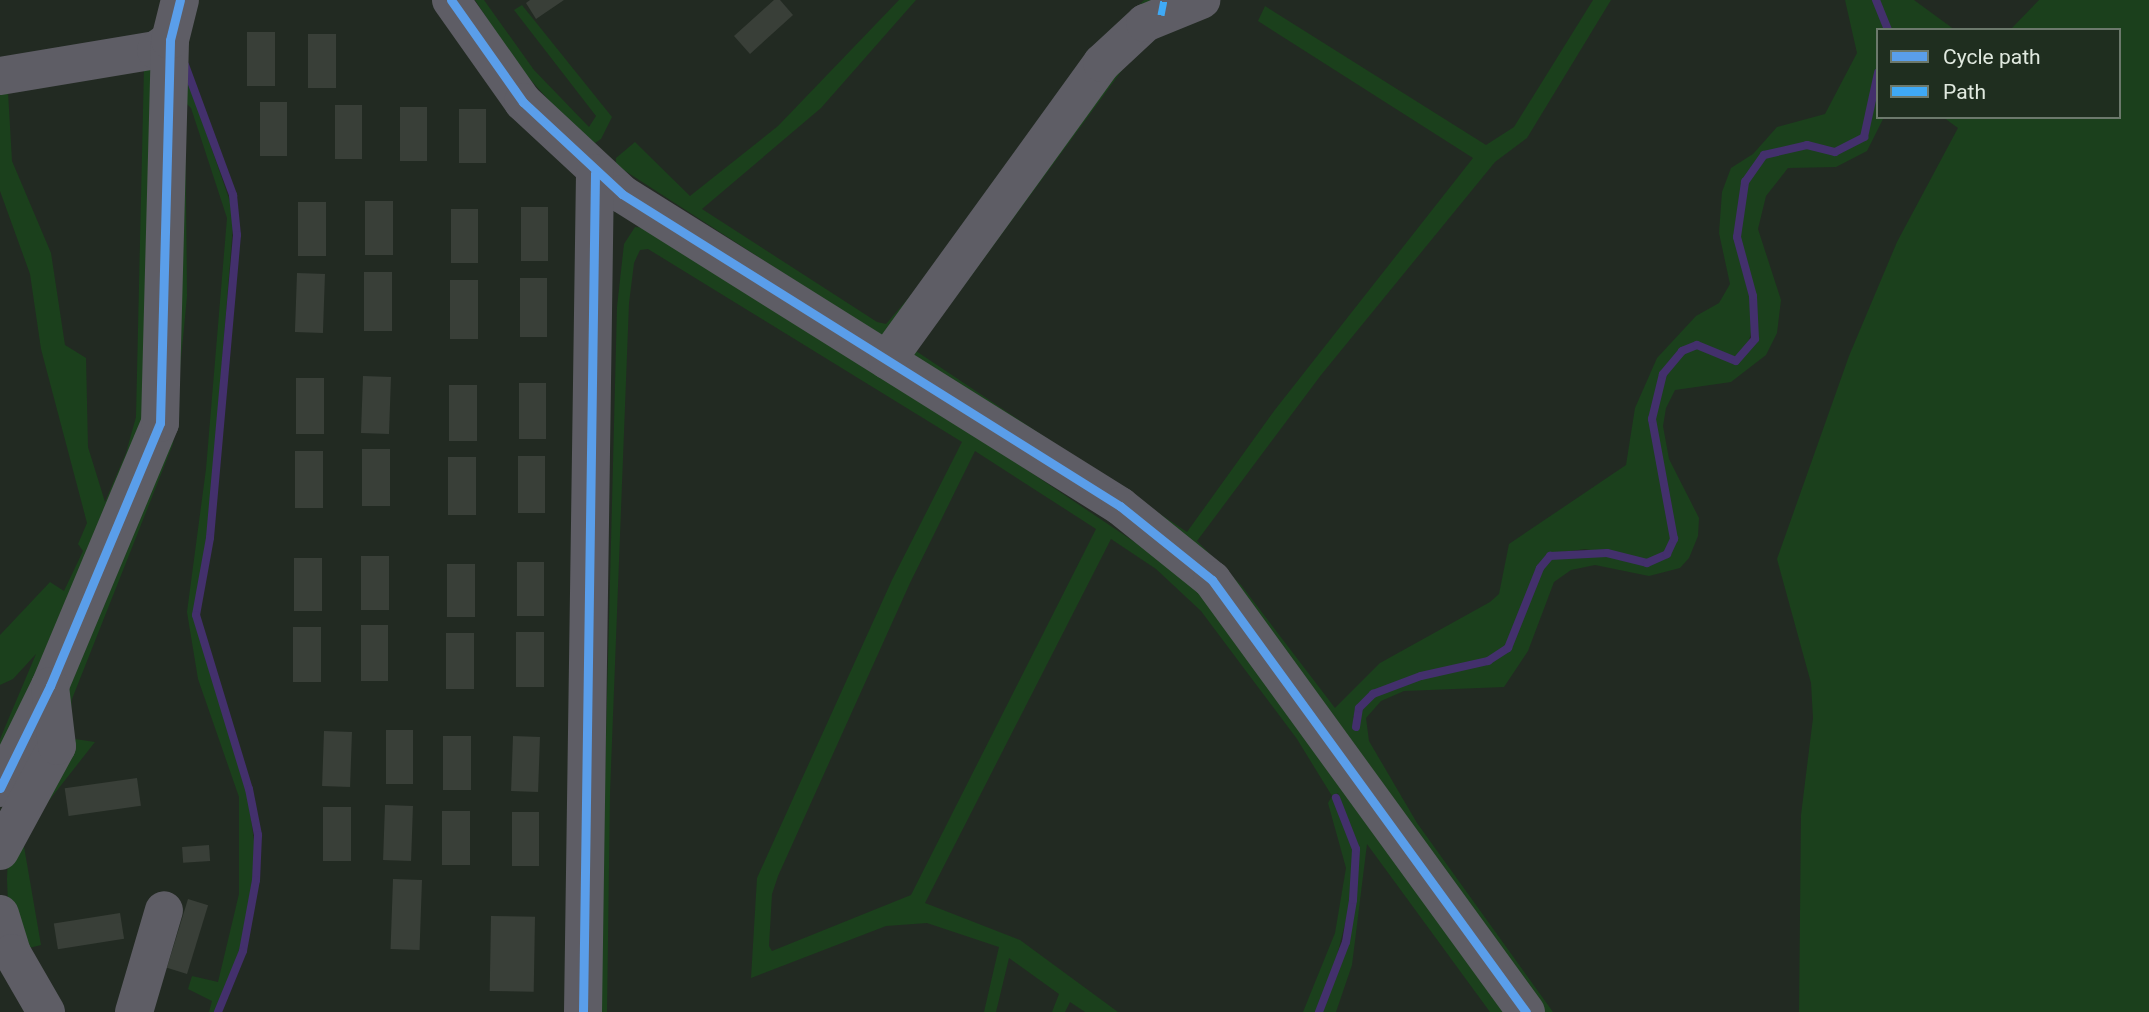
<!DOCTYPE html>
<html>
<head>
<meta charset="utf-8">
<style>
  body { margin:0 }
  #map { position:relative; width:2149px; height:1012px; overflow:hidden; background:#222a22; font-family:Roboto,sans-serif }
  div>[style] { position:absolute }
  .green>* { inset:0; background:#1b401c }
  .stream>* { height:8px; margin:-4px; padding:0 4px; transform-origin:4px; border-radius:4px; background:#43306c }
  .building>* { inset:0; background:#393f38; transform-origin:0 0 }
  .minor>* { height:38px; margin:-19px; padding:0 19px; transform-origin:19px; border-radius:19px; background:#5e5d65 }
  .quiet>* { height:7px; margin-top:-3.5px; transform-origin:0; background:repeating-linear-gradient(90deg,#3fa9f5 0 14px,transparent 0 21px) }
  .cycleway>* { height:9px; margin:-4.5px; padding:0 4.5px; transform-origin:4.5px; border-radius:4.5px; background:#5a9eea }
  span { translate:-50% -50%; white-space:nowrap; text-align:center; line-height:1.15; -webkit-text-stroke:7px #1f2e1f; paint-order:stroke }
  .legend { position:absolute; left:1876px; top:28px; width:245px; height:91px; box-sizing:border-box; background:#1f2e1f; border:2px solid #6c796c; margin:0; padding:9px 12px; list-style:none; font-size:21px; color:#e0e9df }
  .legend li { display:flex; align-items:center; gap:14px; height:35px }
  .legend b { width:35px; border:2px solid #6c796c }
</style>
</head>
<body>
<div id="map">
  <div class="green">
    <div style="clip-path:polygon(475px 0,484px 0,534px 70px,589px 127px,596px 116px,514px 10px,522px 5px,612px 117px,601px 139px,595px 143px,582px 137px,518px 66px)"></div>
    <div style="clip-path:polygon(899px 0,916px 0,821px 108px,702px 209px,877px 322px,886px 324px,944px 257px,1096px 50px,1144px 0,1156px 0,893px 332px,879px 335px,616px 165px,616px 158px,635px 142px,690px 196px,778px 126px)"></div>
    <div style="clip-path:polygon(1593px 0,1611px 0,1527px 138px,1495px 162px,1321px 375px,1197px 541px,1241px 585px,1335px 708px,1380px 663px,1490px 602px,1499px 594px,1509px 544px,1626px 465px,1635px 408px,1657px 358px,1696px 316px,1719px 303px,1730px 284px,1719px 233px,1722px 192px,1731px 168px,1753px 154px,1777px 127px,1825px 114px,1857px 53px,1845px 0,1874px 0,1886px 30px,1878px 30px,1878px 65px,1862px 135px,1835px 150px,1807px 142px,1763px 154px,1742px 181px,1735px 237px,1755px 320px,1746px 350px,1735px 359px,1697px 343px,1681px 349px,1661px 373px,1650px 419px,1672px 538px,1666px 553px,1647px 561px,1585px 549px,1549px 554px,1538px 567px,1506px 646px,1487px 659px,1420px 674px,1372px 692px,1353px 717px,1356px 730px,1361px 709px,1374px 695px,1421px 678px,1489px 663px,1509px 649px,1542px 569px,1551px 558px,1607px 555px,1647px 565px,1669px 556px,1677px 539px,1655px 419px,1665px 375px,1683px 353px,1696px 348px,1736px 363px,1757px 340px,1756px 295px,1739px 237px,1747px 183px,1765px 157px,1807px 147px,1836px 154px,1866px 138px,1878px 81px,1878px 117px,1884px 117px,1867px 151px,1836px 167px,1788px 168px,1766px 196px,1758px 229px,1781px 300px,1777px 333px,1766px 355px,1731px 382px,1675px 390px,1666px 408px,1663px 426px,1669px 459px,1699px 518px,1698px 536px,1689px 558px,1680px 568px,1649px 576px,1595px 565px,1571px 570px,1554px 582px,1528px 651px,1504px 687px,1404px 691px,1381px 701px,1366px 718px,1369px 741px,1417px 823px,1553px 1012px,1541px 1012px,1245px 600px,911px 355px,1037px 171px,1131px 58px,916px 351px,1187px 532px,1274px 411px,1473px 158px,1258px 21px,1265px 6px,1486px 145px,1514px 127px)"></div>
    <div style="clip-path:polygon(1878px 0,1914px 0,1955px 30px,1891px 30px)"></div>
    <div style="clip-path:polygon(2039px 0,2149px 0,2149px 1012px,1799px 1012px,1801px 815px,1813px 718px,1811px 683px,1777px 559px,1849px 356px,1897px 242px,1958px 128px,1943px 117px,2119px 117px,2119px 30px,2010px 30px)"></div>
    <div style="clip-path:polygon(175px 43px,234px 213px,208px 537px,194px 615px,247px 789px,256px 856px,241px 950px,216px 1012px,209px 1012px,212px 1001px,188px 989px,192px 976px,218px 982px,239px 894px,239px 797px,198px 679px,187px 612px,206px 469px,227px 218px,191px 108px,185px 102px,187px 296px,173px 444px,72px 699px,68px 738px,95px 742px,22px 835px,41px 945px,21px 950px,8px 903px,7px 879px,8px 855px,66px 693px,156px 467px)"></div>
    <div style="clip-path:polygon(evenodd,152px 56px,142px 426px,0 767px,0 739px,36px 654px,13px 679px,0 685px,0 635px,50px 582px,64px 591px,83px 551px,78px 544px,87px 523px,41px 349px,30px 274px,0 191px,0 81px,152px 56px,144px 67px,136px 417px,126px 453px,105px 502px,88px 447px,86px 358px,65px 345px,51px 253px,12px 161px,8px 92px,144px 67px)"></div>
    <div style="clip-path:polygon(evenodd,635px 227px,648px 228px,987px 443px,1151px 553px,1196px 589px,1505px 1012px,1490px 1012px,1367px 844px,1352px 965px,1336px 1012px,1321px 1012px,1348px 942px,1355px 900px,1357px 848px,1338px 793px,1332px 797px,1354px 849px,1351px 900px,1331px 979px,1317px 1012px,1303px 1012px,1335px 933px,1346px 868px,1328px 803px,1332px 796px,1297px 739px,1201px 611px,1156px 569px,1111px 539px,925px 903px,1020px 940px,1118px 1012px,1085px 1012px,1070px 1002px,1065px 1012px,1052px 1012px,1059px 994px,1009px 958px,996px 1012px,984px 1012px,999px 947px,927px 923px,886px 926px,751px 978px,757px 878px,892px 580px,962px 442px,648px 249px,640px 250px,634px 263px,629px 303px,610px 793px,607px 1012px,599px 1012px,617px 307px,624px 244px,635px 227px,975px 451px,1096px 529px,911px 895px,772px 951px,769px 946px,772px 894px,778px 876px,910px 583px,975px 451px)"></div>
  </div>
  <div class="stream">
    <div style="left:1876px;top:0;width:32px;rotate:68deg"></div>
    <div style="left:185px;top:65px;width:139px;rotate:69.7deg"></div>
    <div style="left:233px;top:195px;width:40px;rotate:84.3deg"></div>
    <div style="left:237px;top:235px;width:304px;rotate:95.1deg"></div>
    <div style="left:210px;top:538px;width:78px;rotate:100.3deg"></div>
    <div style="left:196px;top:615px;width:182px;rotate:73.1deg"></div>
    <div style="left:249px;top:789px;width:47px;rotate:78.9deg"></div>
    <div style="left:258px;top:835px;width:45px;rotate:92.5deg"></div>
    <div style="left:256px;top:880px;width:72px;rotate:100.4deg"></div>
    <div style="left:243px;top:951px;width:66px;rotate:112.3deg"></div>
    <div style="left:1356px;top:727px;width:19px;rotate:-81deg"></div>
    <div style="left:1359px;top:708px;width:20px;rotate:-45deg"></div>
    <div style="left:1373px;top:694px;width:51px;rotate:-20.6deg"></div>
    <div style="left:1421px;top:676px;width:69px;rotate:-12.6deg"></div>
    <div style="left:1488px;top:661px;width:24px;rotate:-33deg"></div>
    <div style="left:1508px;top:648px;width:86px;rotate:-68.2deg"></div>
    <div style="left:1540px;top:568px;width:16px;rotate:-50deg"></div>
    <div style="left:1550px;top:556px;width:57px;rotate:-3deg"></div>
    <div style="left:1607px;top:553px;width:41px;rotate:14deg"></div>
    <div style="left:1647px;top:563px;width:22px;rotate:-24deg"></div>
    <div style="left:1667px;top:554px;width:17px;rotate:-65deg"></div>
    <div style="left:1674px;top:539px;width:122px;rotate:-100.4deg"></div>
    <div style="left:1652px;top:419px;width:46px;rotate:-76.3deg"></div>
    <div style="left:1663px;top:374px;width:30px;rotate:-50deg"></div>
    <div style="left:1682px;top:351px;width:16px;rotate:-22deg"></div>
    <div style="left:1697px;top:345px;width:42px;rotate:22.3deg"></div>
    <div style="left:1736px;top:361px;width:29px;rotate:-49deg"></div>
    <div style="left:1755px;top:339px;width:43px;rotate:-92.7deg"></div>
    <div style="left:1753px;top:296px;width:61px;rotate:-105.2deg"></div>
    <div style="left:1737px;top:237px;width:56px;rotate:-81.7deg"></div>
    <div style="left:1745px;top:182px;width:33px;rotate:-55deg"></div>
    <div style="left:1764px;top:155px;width:44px;rotate:-13.1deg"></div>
    <div style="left:1807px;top:145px;width:29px;rotate:14deg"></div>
    <div style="left:1835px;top:152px;width:33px;rotate:-27deg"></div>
    <div style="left:1864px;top:137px;width:66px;rotate:-77.7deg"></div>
    <div style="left:1319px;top:1012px;width:75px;rotate:-68.9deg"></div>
    <div style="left:1346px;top:942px;width:43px;rotate:-80.5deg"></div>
    <div style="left:1353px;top:900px;width:51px;rotate:-86.6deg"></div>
    <div style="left:1356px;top:849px;width:55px;rotate:-111.4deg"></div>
  </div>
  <div class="building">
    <div style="clip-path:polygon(530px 0,564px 0,536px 19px,526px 3px)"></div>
    <div style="clip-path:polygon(774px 0,780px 0,793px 15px,750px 54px,734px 36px)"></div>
    <div style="left:247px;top:32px;width:28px;height:54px"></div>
    <div style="left:308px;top:34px;width:28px;height:54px"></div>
    <div style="left:260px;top:102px;width:27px;height:54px"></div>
    <div style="left:335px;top:105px;width:27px;height:54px"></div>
    <div style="left:400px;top:107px;width:27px;height:54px"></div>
    <div style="left:459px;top:109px;width:27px;height:54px"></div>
    <div style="left:365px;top:201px;width:28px;height:54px"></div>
    <div style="left:298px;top:202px;width:28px;height:54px"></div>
    <div style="left:521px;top:207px;width:27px;height:54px"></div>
    <div style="left:451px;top:209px;width:27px;height:54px"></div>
    <div style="left:364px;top:272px;width:28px;height:59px"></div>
    <div style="left:297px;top:273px;width:28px;height:59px;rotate:2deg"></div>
    <div style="left:520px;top:278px;width:27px;height:59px"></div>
    <div style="left:450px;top:280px;width:28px;height:59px"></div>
    <div style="left:363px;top:376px;width:28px;height:57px;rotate:2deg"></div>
    <div style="left:296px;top:378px;width:28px;height:56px"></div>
    <div style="left:519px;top:383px;width:27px;height:56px"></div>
    <div style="left:449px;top:385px;width:28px;height:56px"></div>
    <div style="left:362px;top:449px;width:28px;height:57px"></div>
    <div style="left:295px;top:451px;width:28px;height:57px"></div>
    <div style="left:518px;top:456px;width:27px;height:57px"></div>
    <div style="left:448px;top:457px;width:28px;height:58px"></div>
    <div style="left:361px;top:556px;width:28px;height:54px"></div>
    <div style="left:294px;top:558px;width:28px;height:53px"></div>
    <div style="left:517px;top:562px;width:27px;height:54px"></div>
    <div style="left:447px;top:564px;width:28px;height:53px"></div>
    <div style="left:361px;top:625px;width:27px;height:56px"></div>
    <div style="left:293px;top:627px;width:28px;height:55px"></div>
    <div style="left:516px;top:632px;width:28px;height:55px"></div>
    <div style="left:446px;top:633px;width:28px;height:56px"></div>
    <div style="left:386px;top:730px;width:27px;height:54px"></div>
    <div style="left:324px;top:731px;width:28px;height:55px;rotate:2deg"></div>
    <div style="left:443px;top:736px;width:28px;height:54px"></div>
    <div style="left:513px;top:736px;width:27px;height:55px;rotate:2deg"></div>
    <div style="left:137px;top:778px;width:28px;height:73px;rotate:82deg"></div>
    <div style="left:385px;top:805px;width:28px;height:55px;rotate:2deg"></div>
    <div style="left:323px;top:807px;width:28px;height:54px"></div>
    <div style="left:442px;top:811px;width:28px;height:54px"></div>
    <div style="left:539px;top:812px;width:54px;height:27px;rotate:90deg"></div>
    <div style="left:209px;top:845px;width:16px;height:27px;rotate:86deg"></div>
    <div style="left:393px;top:879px;width:29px;height:70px;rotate:2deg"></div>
    <div style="left:188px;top:899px;width:21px;height:72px;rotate:17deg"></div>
    <div style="left:120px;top:913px;width:26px;height:67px;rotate:81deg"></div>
    <div style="left:491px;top:916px;width:44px;height:75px;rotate:1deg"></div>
  </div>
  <div class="minor">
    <div style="left:451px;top:0;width:125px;rotate:54.8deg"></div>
    <div style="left:523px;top:102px;width:135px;rotate:42.9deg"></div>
    <div style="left:622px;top:194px;width:588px;rotate:32.07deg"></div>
    <div style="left:1120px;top:506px;width:118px;rotate:38.8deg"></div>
    <div style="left:1212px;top:580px;width:534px;rotate:53.99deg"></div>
    <div style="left:0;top:76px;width:158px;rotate:-9.5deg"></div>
    <div style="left:156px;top:50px;width:17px;rotate:-36deg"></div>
    <div style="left:887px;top:360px;width:367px;rotate:-54.1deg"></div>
    <div style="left:1102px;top:63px;width:59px;rotate:-42.9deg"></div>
    <div style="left:1145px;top:23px;width:61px;rotate:-22.3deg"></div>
    <div style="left:0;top:788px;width:114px;rotate:-63.9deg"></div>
    <div style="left:50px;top:686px;width:285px;rotate:-67.3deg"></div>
    <div style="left:160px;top:423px;width:383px;rotate:-88.5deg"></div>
    <div style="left:170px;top:40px;width:41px;rotate:-76deg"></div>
    <div style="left:0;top:851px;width:119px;rotate:-61.5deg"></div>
    <div style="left:57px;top:746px;width:60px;rotate:-96.7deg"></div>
    <div style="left:0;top:914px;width:41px;rotate:72.9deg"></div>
    <div style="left:12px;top:953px;width:68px;rotate:60deg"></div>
    <div style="left:134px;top:1012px;width:106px;rotate:-73.6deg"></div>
    <div style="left:583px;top:1012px;width:839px;rotate:-89.18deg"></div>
  </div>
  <div class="quiet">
    <div style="left:1161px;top:15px;width:15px;rotate:-79deg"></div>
  </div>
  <div class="cycleway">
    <div style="left:451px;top:0;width:125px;rotate:54.8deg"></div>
    <div style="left:523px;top:102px;width:135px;rotate:42.9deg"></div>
    <div style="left:622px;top:194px;width:588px;rotate:32.07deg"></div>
    <div style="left:1120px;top:506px;width:118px;rotate:38.8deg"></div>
    <div style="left:1212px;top:580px;width:534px;rotate:53.99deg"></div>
    <div style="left:0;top:788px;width:114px;rotate:-63.9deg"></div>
    <div style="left:50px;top:686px;width:285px;rotate:-67.3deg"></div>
    <div style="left:160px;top:423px;width:383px;rotate:-88.5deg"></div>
    <div style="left:170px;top:40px;width:41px;rotate:-76deg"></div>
    <div style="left:583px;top:1012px;width:839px;rotate:-89.18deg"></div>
  </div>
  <ul class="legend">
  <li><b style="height:9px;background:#5a9eea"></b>Cycle path</li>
  <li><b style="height:9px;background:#3fa9f5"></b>Path</li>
  </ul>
</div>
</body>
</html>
